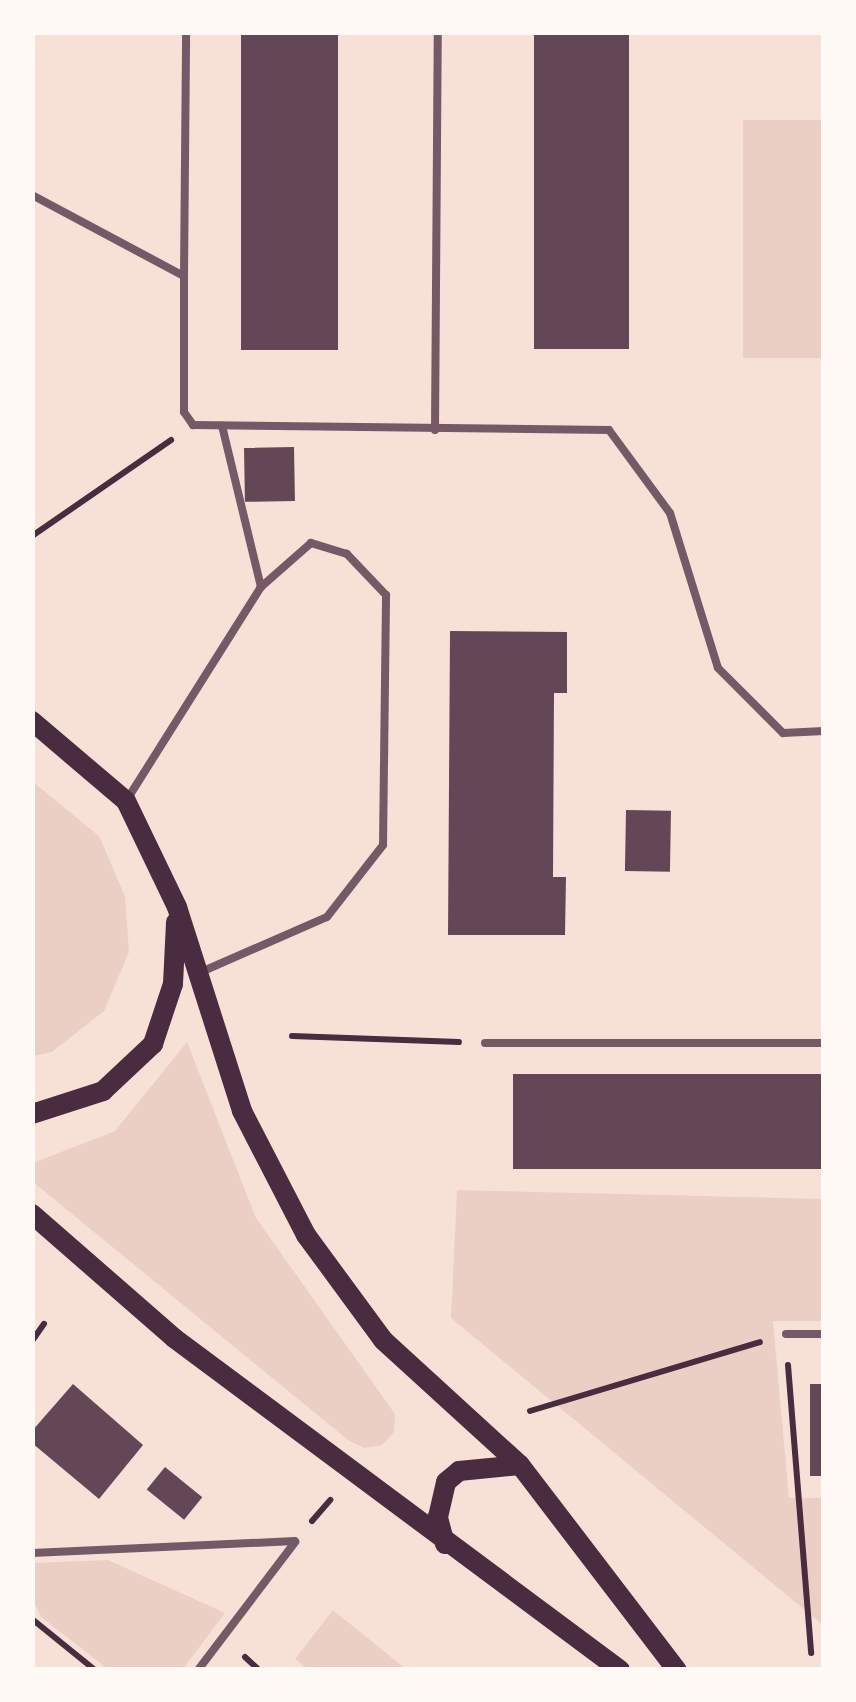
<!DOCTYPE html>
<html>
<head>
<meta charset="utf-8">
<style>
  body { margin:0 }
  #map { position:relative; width:856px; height:1702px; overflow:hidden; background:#f7e1d7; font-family:Commissioner,sans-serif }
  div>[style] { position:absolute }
  .green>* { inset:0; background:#ebcfc5; transform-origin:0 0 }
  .building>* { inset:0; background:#644757; transform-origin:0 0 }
  .path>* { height:6px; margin:-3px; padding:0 3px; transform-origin:3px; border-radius:3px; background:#4a2c40 }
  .service>* { height:8px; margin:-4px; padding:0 4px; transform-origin:4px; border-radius:4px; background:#755966 }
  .secondary>* { height:20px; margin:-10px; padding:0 10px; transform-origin:10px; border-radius:10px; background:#4a2c40 }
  span { translate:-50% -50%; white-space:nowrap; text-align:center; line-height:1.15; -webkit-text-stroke:9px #fffaf5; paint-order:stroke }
  .frame { position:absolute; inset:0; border:35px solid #fffaf5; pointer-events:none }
</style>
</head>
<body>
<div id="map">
  <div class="green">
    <div style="left:823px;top:120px;width:238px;height:80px;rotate:90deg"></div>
    <div style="clip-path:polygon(33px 782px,99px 836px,125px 896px,129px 952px,104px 1011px,52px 1052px,33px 1056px)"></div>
    <div style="clip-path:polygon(187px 1042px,256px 1218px,395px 1414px,394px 1432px,382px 1445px,364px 1448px,348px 1440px,33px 1182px,33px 1163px,115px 1131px)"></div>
    <div style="clip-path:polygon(457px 1190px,823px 1199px,823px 1321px,773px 1321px,789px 1498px,823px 1498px,823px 1625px,451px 1318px)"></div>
    <div style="clip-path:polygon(108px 1560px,225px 1613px,183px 1669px,108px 1669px,41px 1617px,33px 1600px,33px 1563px)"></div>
    <div style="clip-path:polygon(333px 1610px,406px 1669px,308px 1669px,295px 1659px)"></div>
  </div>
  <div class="building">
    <div style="left:241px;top:32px;width:97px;height:318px"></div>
    <div style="left:534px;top:32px;width:95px;height:317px"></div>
    <div style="left:294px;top:447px;width:54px;height:50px;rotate:89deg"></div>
    <div style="clip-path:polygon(450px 631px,567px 632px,567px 693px,554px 693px,553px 877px,566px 877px,565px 935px,448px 935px)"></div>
    <div style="left:626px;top:810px;width:45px;height:61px;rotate:1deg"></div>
    <div style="left:513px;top:1074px;width:311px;height:95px"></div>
    <div style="clip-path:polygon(73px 1384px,143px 1445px,99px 1499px,32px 1443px,32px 1431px)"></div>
    <div style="left:810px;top:1384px;width:14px;height:92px"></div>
    <div style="left:165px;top:1467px;width:48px;height:29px;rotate:39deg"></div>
  </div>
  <div class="path">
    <div style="left:32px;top:536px;width:169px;rotate:-34.6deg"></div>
    <div style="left:292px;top:1036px;width:167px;rotate:2.1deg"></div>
    <div style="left:32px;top:1341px;width:21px;rotate:-55deg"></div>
    <div style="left:788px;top:1365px;width:289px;rotate:85.4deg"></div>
    <div style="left:530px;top:1411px;width:240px;rotate:-16.7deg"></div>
    <div style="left:312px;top:1521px;width:28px;rotate:-49deg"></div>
    <div style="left:32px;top:1619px;width:81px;rotate:39deg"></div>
    <div style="left:245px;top:1657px;width:19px;rotate:43deg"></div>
  </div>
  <div class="service">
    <div style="left:32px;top:195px;width:172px;rotate:28.1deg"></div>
    <div style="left:184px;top:276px;width:136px;rotate:90deg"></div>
    <div style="left:184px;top:412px;width:16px;rotate:55deg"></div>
    <div style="left:193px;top:425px;width:416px;rotate:0.7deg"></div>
    <div style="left:609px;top:430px;width:103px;rotate:53.7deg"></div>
    <div style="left:670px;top:513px;width:162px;rotate:72.8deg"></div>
    <div style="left:718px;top:668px;width:92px;rotate:45deg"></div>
    <div style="left:783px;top:733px;width:41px;rotate:-2.8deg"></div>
    <div style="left:184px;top:276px;width:244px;rotate:-89.5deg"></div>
    <div style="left:435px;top:430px;width:398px;rotate:-89.6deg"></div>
    <div style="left:128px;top:798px;width:249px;rotate:-57.8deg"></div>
    <div style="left:261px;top:587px;width:166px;rotate:-103.6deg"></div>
    <div style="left:201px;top:972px;width:137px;rotate:-23.6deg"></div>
    <div style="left:327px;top:917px;width:91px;rotate:-52.1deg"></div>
    <div style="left:383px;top:845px;width:250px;rotate:-89.3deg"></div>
    <div style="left:386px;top:595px;width:57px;rotate:-133.6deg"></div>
    <div style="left:347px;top:554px;width:38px;rotate:-163deg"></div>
    <div style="left:311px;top:543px;width:67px;rotate:138.7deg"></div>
    <div style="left:485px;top:1043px;width:339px"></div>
    <div style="left:786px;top:1334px;width:38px"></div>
    <div style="left:32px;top:1553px;width:263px;rotate:-2.6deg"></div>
    <div style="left:198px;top:1670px;width:161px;rotate:-52.8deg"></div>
  </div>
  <div class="secondary">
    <div style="left:32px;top:721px;width:123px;rotate:40.4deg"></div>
    <div style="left:126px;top:801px;width:118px;rotate:64.3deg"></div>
    <div style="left:177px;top:907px;width:214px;rotate:72.3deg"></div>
    <div style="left:242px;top:1111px;width:140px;rotate:62.7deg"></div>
    <div style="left:306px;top:1235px;width:130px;rotate:53.7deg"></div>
    <div style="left:383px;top:1340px;width:185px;rotate:42.4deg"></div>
    <div style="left:520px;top:1465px;width:258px;rotate:52.6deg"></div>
    <div style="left:32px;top:1114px;width:75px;rotate:-17.9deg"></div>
    <div style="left:103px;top:1091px;width:69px;rotate:-43.2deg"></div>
    <div style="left:153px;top:1044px;width:63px;rotate:-71.6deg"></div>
    <div style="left:173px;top:984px;width:62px;rotate:-87.2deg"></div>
    <div style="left:32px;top:1214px;width:189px;rotate:41.1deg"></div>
    <div style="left:174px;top:1338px;width:556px;rotate:36.66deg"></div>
    <div style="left:445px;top:1544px;width:28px;rotate:-105deg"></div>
    <div style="left:438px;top:1517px;width:36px;rotate:-77deg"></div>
    <div style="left:446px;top:1482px;width:17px;rotate:-40deg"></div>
    <div style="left:459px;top:1471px;width:61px;rotate:-5.6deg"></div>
  </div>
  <div class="frame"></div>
</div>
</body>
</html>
